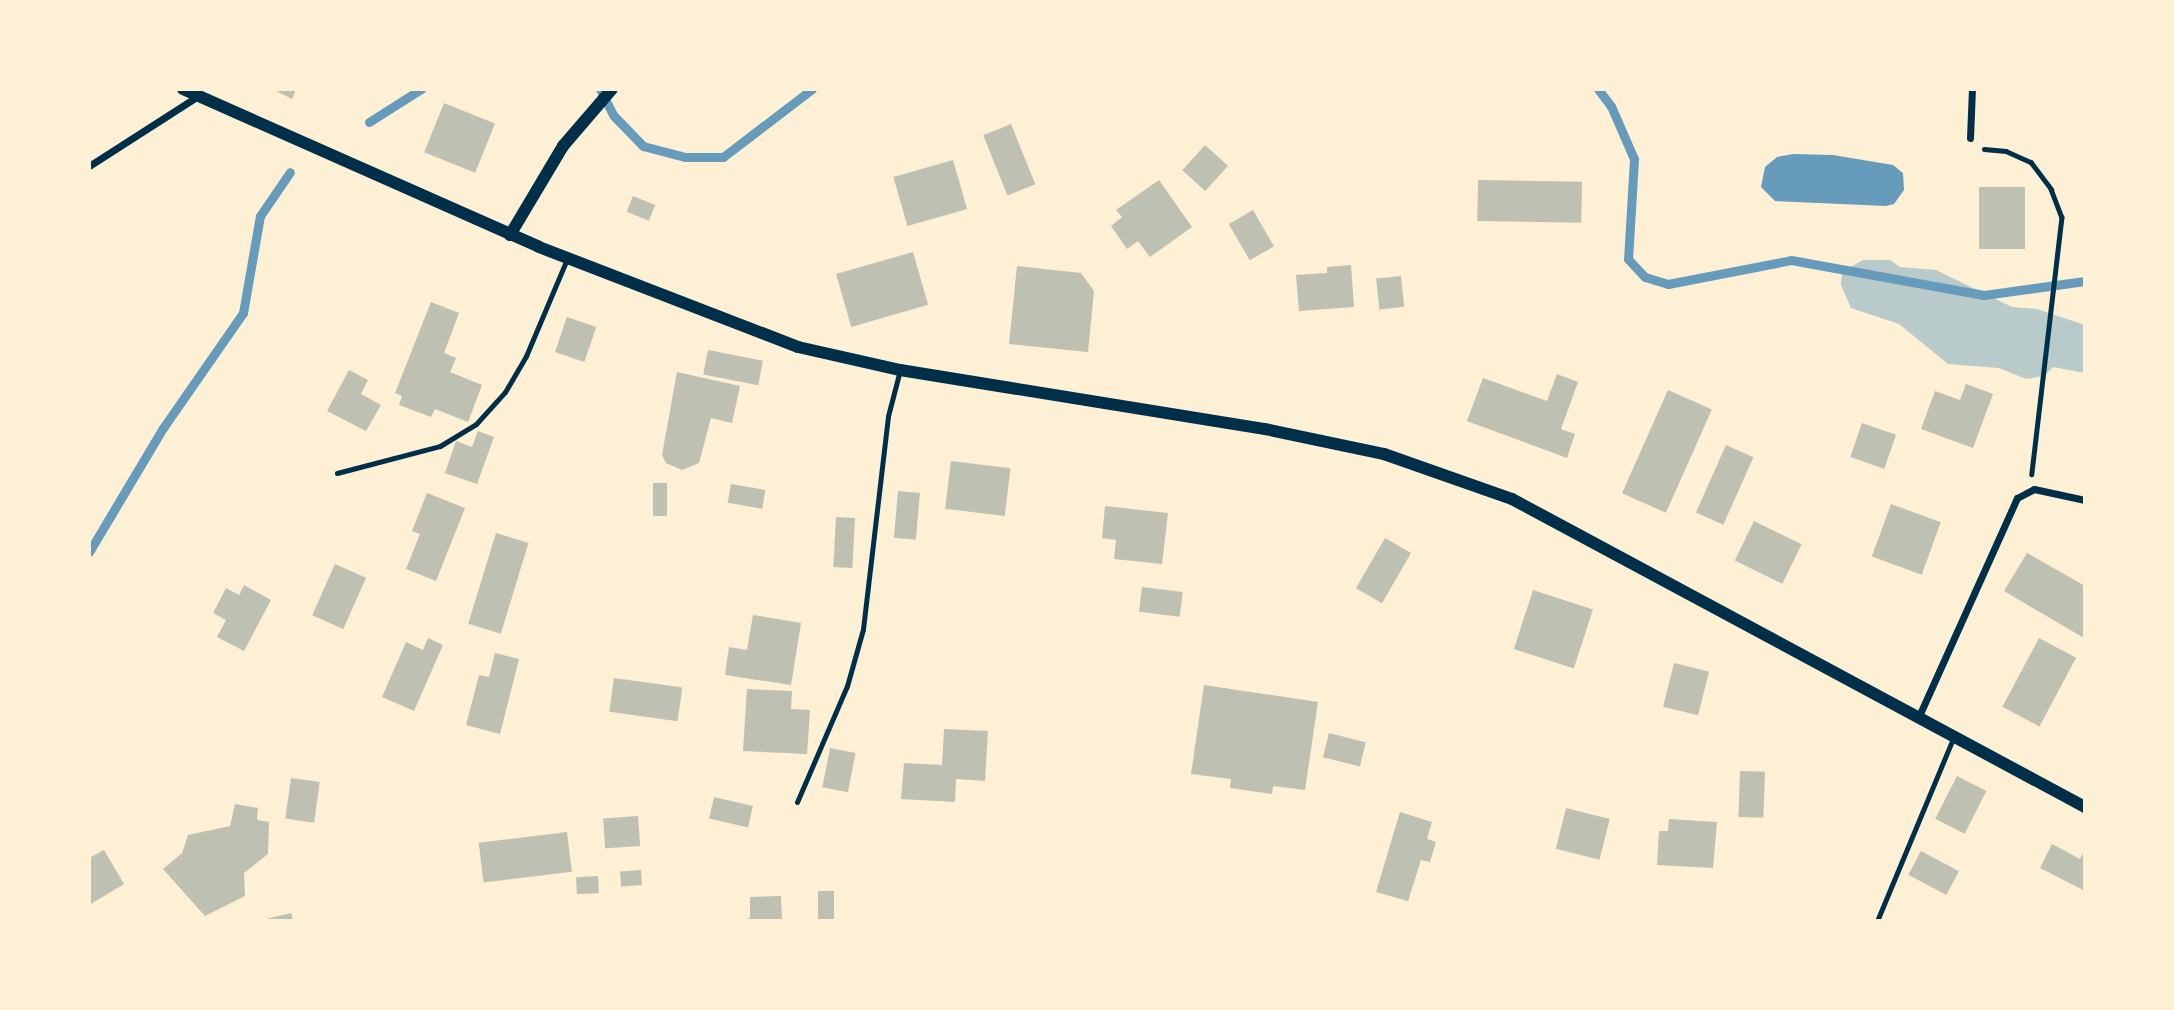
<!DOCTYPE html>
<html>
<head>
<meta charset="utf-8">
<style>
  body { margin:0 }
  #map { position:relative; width:2174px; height:1010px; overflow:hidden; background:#fdf0d5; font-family:"Noto Sans",sans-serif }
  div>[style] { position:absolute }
  .green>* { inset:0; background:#b9caca }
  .water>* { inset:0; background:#669bbc }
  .stream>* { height:9px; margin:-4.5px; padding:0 4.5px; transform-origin:4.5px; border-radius:4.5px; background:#669bbc }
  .building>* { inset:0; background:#bec0b2; transform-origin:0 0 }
  .path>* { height:4.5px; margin:-2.25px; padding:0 2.25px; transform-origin:2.25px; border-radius:2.25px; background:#003049 }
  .service>* { height:5px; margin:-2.5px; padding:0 2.5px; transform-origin:2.5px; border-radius:2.5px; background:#003049 }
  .minor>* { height:7px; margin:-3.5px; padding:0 3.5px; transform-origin:3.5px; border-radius:3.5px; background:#003049 }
  .tertiary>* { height:12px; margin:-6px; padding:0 6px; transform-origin:6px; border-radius:6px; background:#003049 }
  span { translate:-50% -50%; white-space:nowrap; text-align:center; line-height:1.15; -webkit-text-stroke:7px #fdf0d5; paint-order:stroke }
  .frame { position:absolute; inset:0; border:91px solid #fdf0d5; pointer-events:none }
</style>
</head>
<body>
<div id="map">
  <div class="green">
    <div style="clip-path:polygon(1863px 260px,1890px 260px,1900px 267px,1936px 270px,2012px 307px,2037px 309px,2085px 325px,2085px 373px,2053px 367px,2044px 376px,2026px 379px,1999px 368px,1948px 364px,1899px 324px,1851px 308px,1841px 285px,1842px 272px)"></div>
  </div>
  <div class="water">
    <div style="clip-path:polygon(1793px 154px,1833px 155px,1893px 165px,1903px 173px,1904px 190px,1894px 204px,1886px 206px,1775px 201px,1761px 187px,1765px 167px,1777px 157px)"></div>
  </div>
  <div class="stream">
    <div style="left:600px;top:89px;width:30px;rotate:63deg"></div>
    <div style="left:614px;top:116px;width:42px;rotate:46deg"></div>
    <div style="left:643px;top:146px;width:43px;rotate:14.7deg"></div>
    <div style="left:685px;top:157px;width:38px"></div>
    <div style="left:723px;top:157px;width:112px;rotate:-37.4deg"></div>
    <div style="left:1598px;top:89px;width:21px;rotate:53deg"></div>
    <div style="left:1611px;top:106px;width:58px;rotate:66.5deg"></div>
    <div style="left:1634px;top:159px;width:100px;rotate:93.4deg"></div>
    <div style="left:1628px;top:259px;width:25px;rotate:47deg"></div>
    <div style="left:1645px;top:277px;width:24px;rotate:17deg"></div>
    <div style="left:1668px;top:284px;width:125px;rotate:-11deg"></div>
    <div style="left:1791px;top:260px;width:196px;rotate:10.3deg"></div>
    <div style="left:1984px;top:295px;width:102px;rotate:-7.9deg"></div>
    <div style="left:369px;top:122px;width:62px;rotate:-32.4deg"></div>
    <div style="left:89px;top:552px;width:144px;rotate:-59.2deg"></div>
    <div style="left:163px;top:428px;width:140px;rotate:-55.2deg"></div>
    <div style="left:243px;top:313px;width:98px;rotate:-80.1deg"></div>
    <div style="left:260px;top:216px;width:53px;rotate:-55.7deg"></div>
  </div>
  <div class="building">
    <div style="clip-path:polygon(272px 89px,296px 89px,292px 99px)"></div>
    <div style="left:444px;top:103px;width:55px;height:53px;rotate:22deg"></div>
    <div style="left:1011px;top:124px;width:65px;height:30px;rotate:68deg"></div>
    <div style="left:1205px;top:145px;width:31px;height:34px;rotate:42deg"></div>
    <div style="left:953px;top:160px;width:51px;height:62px;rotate:74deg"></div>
    <div style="clip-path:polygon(1159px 180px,1192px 227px,1150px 257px,1138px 241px,1127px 249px,1111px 226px,1122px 217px,1116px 210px)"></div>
    <div style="left:1478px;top:180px;width:104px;height:41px;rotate:1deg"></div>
    <div style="left:1979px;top:187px;width:46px;height:62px"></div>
    <div style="left:633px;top:196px;width:24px;height:17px;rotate:22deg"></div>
    <div style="left:1253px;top:210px;width:42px;height:28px;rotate:60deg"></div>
    <div style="left:913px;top:252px;width:55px;height:80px;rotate:74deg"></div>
    <div style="clip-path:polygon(1351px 265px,1354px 307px,1299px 311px,1296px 275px,1327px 273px,1327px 267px)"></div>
    <div style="clip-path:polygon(1017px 266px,1081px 273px,1094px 291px,1088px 352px,1009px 344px)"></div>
    <div style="left:1401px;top:276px;width:31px;height:25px;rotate:84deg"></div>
    <div style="clip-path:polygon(431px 302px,459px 313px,444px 353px,456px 358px,450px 372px,482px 385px,468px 422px,435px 409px,431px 417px,399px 405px,402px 396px,395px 393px)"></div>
    <div style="left:567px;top:317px;width:31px;height:37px;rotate:19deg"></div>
    <div style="left:708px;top:350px;width:56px;height:25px;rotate:11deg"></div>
    <div style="clip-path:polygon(349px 370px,368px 380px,361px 394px,381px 405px,366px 431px,327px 411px)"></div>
    <div style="clip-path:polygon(677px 372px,740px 386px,732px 423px,711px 418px,699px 463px,682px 470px,666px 463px,662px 455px)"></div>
    <div style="clip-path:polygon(1557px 374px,1578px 382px,1561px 429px,1575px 434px,1567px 458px,1467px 421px,1483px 378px,1547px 401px)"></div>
    <div style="clip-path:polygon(1966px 384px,1993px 394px,1973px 448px,1921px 429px,1935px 391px,1960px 400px)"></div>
    <div style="left:1668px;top:390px;width:48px;height:113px;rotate:24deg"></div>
    <div style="left:1862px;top:423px;width:36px;height:36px;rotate:19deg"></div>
    <div style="clip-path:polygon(478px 431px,494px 437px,477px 484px,445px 473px,456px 441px,472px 447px)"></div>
    <div style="left:1726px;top:445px;width:30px;height:74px;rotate:24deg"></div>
    <div style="left:951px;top:461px;width:60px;height:48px;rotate:7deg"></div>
    <div style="left:653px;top:483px;width:14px;height:33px"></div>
    <div style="left:731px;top:484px;width:35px;height:19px;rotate:10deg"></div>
    <div style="left:898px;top:491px;width:22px;height:47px;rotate:5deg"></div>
    <div style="clip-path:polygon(427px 493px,465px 508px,436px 581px,406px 569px,420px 534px,412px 531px)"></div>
    <div style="left:1891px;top:504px;width:53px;height:56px;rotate:20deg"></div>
    <div style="clip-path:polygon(1105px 506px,1168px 513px,1162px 564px,1114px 559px,1116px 540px,1102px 538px)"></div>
    <div style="left:836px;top:517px;width:19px;height:50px;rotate:3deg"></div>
    <div style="left:1754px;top:521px;width:53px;height:44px;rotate:26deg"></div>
    <div style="left:496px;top:533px;width:34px;height:95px;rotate:17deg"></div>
    <div style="left:1385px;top:538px;width:30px;height:58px;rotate:30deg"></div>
    <div style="clip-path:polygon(2027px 553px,2085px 586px,2084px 638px,2004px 591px)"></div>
    <div style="left:335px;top:564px;width:34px;height:56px;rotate:24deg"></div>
    <div style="clip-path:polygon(244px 585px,271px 600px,244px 651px,217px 637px,226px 620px,213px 613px,226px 588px,239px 595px)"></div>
    <div style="left:1142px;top:587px;width:41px;height:25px;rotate:7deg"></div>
    <div style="left:1533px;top:590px;width:63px;height:62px;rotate:18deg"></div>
    <div style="clip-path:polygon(753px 615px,801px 623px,791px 685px,725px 675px,729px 647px,747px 650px)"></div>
    <div style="clip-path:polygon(428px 638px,443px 645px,414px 711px,382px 697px,406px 642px,423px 650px)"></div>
    <div style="left:2039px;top:638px;width:42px;height:78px;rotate:28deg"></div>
    <div style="clip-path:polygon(495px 653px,519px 659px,500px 734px,466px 725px,479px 675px,489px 677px)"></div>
    <div style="left:1674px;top:663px;width:36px;height:45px;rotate:14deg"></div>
    <div style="left:614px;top:678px;width:69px;height:34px;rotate:8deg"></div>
    <div style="clip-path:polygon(1204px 685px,1318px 702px,1305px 790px,1273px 786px,1272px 794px,1230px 788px,1231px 779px,1191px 774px)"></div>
    <div style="clip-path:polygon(747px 689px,792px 691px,791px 709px,810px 710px,807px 754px,743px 751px)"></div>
    <div style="clip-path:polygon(944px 729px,988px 731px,985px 781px,956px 779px,955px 802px,901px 799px,904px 763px,942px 765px)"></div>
    <div style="left:1329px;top:733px;width:38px;height:25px;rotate:14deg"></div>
    <div style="left:830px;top:748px;width:26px;height:40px;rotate:11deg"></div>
    <div style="left:1740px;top:771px;width:25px;height:46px;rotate:2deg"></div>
    <div style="left:1957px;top:776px;width:33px;height:48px;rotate:27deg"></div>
    <div style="left:291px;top:778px;width:29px;height:41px;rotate:8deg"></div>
    <div style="left:714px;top:797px;width:40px;height:22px;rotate:13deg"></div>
    <div style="clip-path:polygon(235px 804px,258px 808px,257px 820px,269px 822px,268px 854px,244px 873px,245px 896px,205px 916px,163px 869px,182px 853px,188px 835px,230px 826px)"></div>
    <div style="left:1566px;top:808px;width:45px;height:42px;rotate:14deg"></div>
    <div style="clip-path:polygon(1400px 812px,1432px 822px,1427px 839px,1436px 842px,1430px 862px,1421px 860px,1408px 901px,1376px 892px)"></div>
    <div style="left:638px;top:816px;width:30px;height:35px;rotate:86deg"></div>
    <div style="clip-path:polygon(1669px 819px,1717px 822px,1713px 868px,1657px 865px,1659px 831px,1668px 831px)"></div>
    <div style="left:567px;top:832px;width:40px;height:89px;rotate:83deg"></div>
    <div style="clip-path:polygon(2052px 844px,2080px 859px,2085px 850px,2085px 891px,2040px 868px)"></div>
    <div style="clip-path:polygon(104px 850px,124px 884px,89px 905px,89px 858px)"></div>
    <div style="left:1921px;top:851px;width:43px;height:27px;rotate:28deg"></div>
    <div style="left:641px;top:870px;width:15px;height:21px;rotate:86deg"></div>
    <div style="left:598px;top:876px;width:17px;height:22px;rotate:87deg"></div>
    <div style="left:818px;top:891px;width:16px;height:30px"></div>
    <div style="clip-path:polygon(781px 896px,782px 921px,740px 921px,750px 918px,750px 897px)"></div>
    <div style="clip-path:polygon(291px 913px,293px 921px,262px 921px,262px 920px)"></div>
  </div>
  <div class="path">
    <div style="left:1984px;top:149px;width:22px;rotate:5deg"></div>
    <div style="left:2006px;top:151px;width:27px;rotate:24deg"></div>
    <div style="left:2031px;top:162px;width:34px;rotate:53deg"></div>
    <div style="left:2051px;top:189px;width:30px;rotate:69deg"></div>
    <div style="left:2062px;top:217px;width:259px;rotate:96.7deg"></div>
  </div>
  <div class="service">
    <div style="left:337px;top:473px;width:106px;rotate:-14.7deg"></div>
    <div style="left:440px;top:446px;width:42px;rotate:-31.4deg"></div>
    <div style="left:476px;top:424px;width:43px;rotate:-47.8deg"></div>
    <div style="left:505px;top:392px;width:42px;rotate:-59.7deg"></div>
    <div style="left:526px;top:356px;width:105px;rotate:-67.1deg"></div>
    <div style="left:797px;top:802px;width:126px;rotate:-66.7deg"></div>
    <div style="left:847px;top:686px;width:59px;rotate:-74.3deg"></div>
    <div style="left:863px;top:629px;width:214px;rotate:-83.3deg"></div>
    <div style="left:888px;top:416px;width:48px;rotate:-75.4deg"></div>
    <div style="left:1877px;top:921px;width:200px;rotate:-67.4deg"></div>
  </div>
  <div class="minor">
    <div style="left:1970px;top:138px;width:49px;rotate:-87.7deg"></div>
    <div style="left:89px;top:166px;width:130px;rotate:-32.7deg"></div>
    <div style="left:1919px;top:716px;width:239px;rotate:-65.8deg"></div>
    <div style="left:2017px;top:498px;width:19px;rotate:-28deg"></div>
    <div style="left:2034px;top:489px;width:52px;rotate:12.2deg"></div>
  </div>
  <div class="tertiary">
    <div style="left:183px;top:89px;width:389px;rotate:23.9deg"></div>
    <div style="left:539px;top:247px;width:278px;rotate:21.1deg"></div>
    <div style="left:798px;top:347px;width:105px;rotate:12.7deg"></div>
    <div style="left:900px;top:370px;width:370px;rotate:9.2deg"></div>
    <div style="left:1265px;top:429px;width:122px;rotate:11.9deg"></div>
    <div style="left:1384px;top:454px;width:136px;rotate:19.4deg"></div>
    <div style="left:1512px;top:499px;width:651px;rotate:28.26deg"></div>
    <div style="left:510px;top:235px;width:104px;rotate:-59.2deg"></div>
    <div style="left:563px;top:146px;width:75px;rotate:-49.3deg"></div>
  </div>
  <div class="frame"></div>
</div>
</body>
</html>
